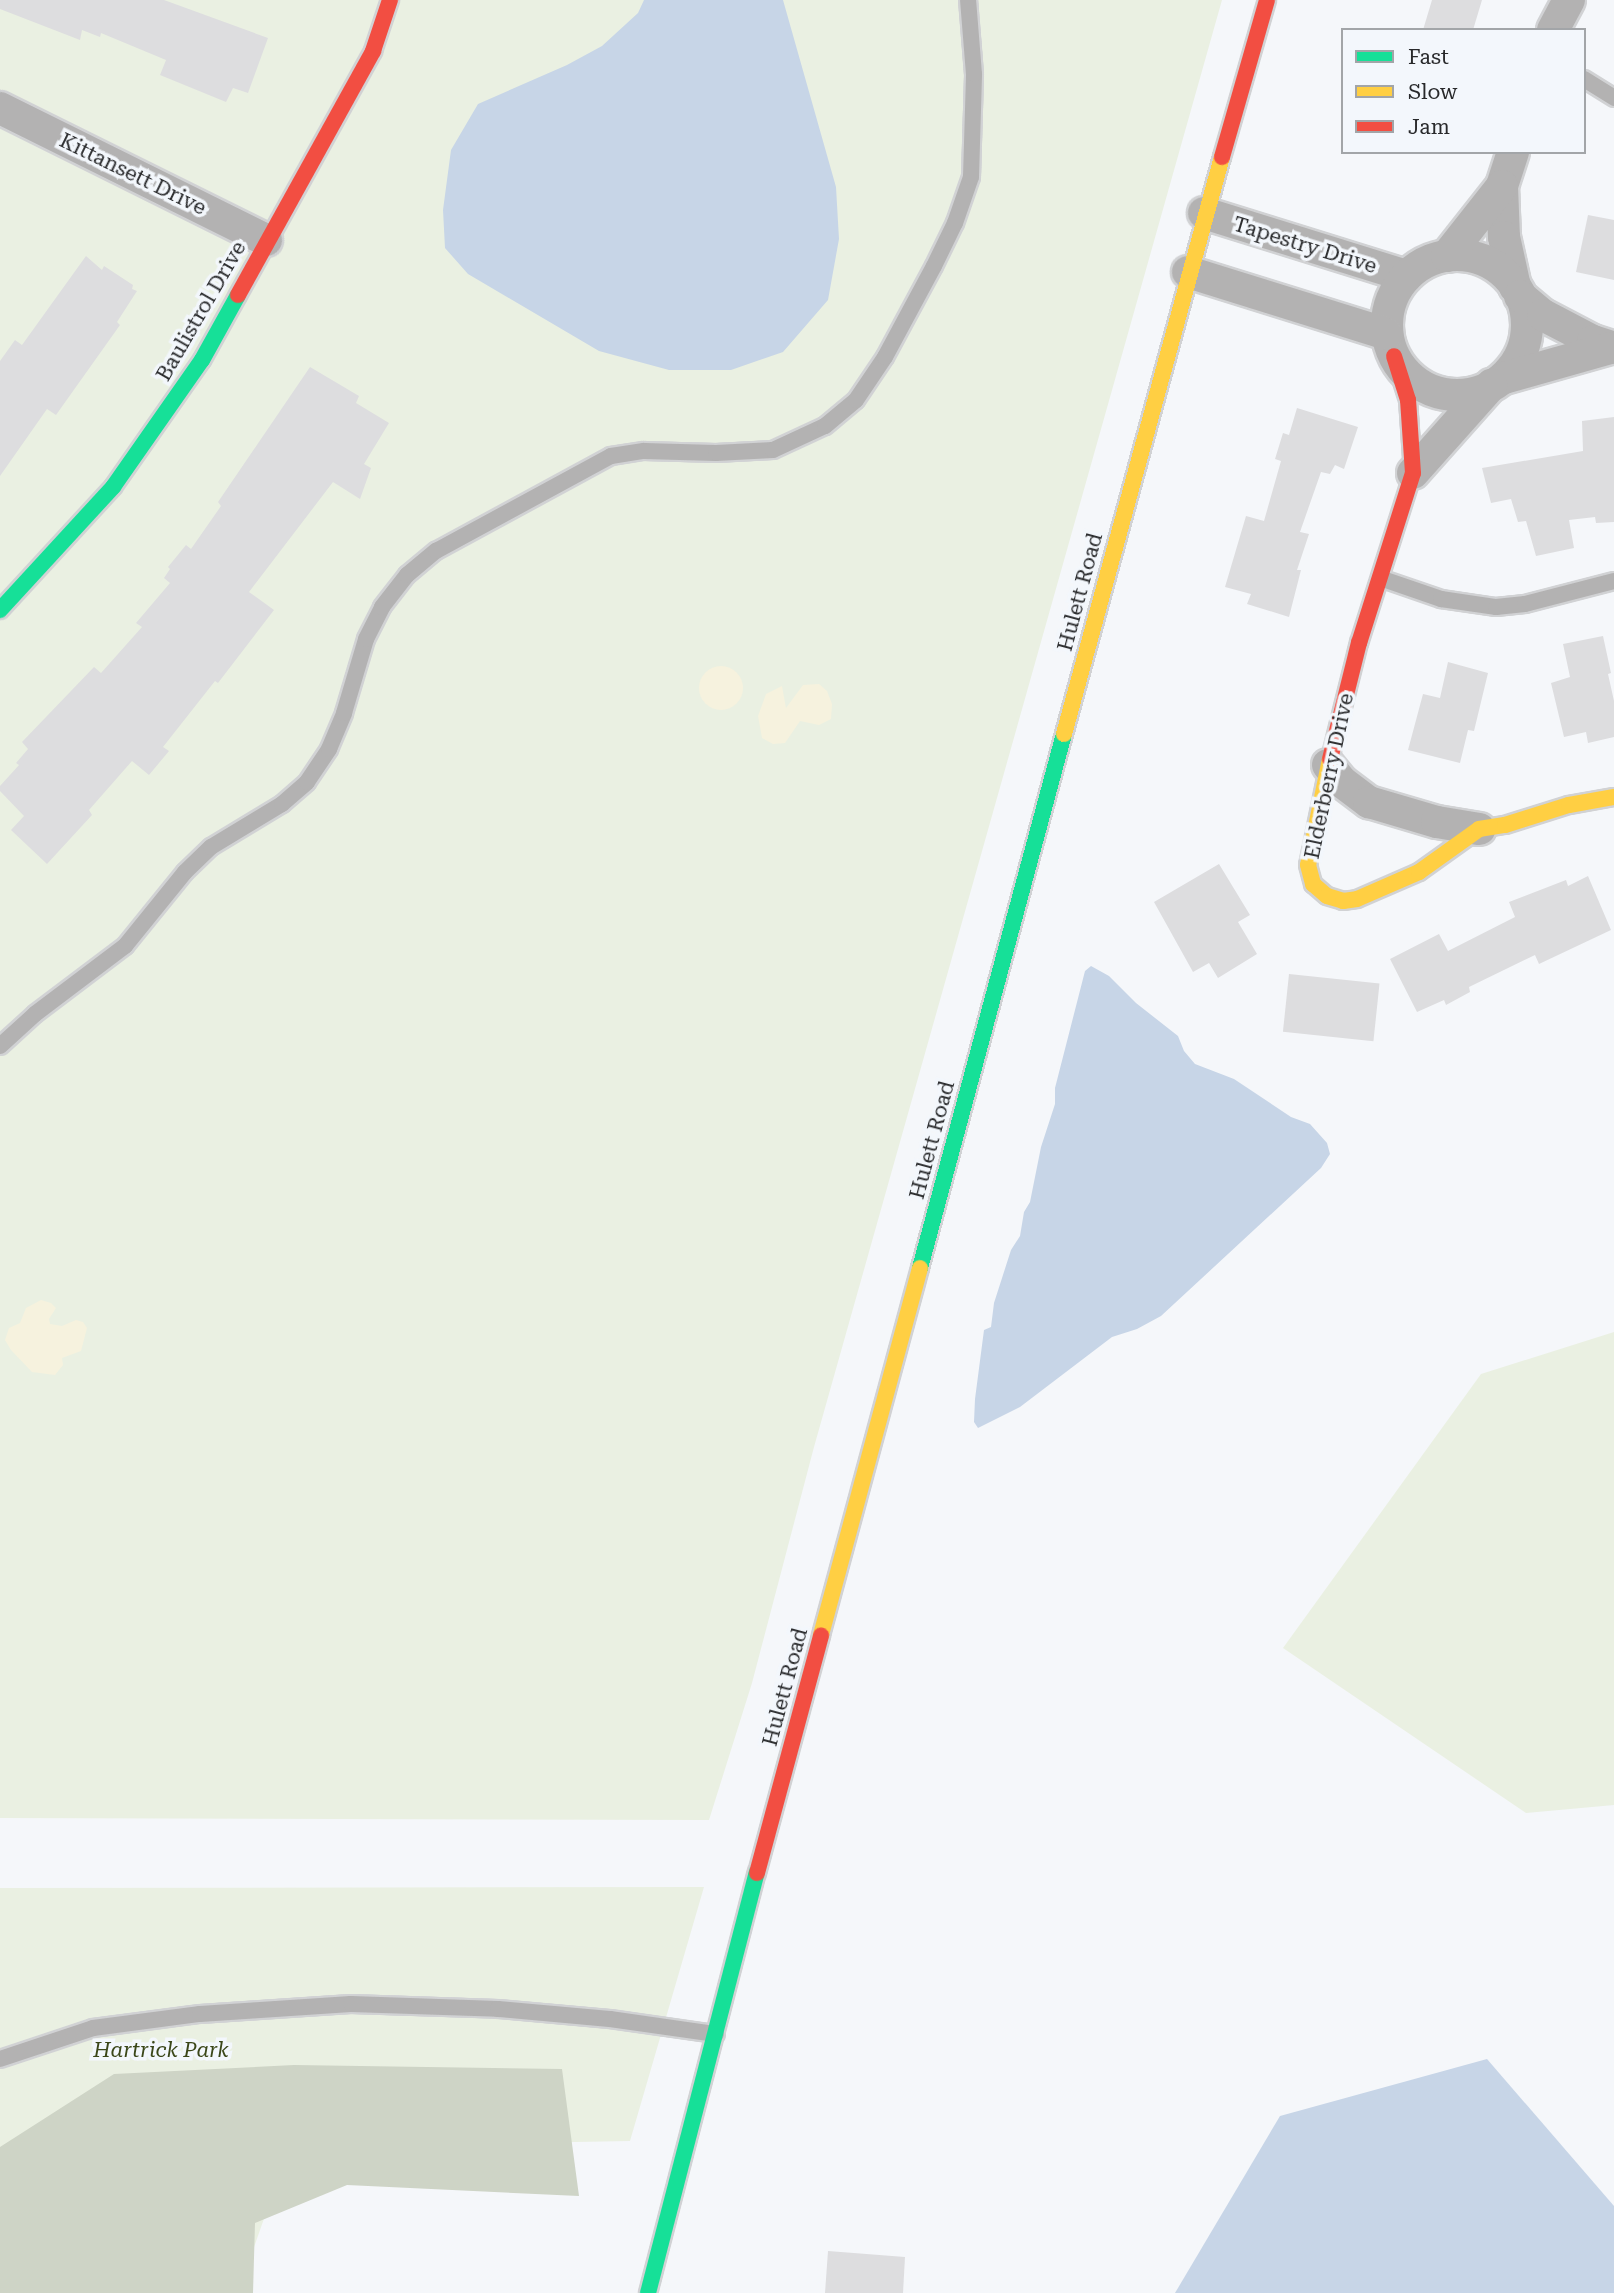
<!DOCTYPE html>
<html>
<head>
<meta charset="utf-8">
<style>
  body { margin:0 }
  #map { position:relative; width:1614px; height:2293px; overflow:hidden; background:#f5f7fa; font-family:"Roboto Serif",serif }
  div>[style] { position:absolute }
  .green>* { inset:0; background:#eaf0e2 }
  .forest>* { inset:0; background:#ced4c6 }
  .sand>* { inset:0; background:#f6f2de }
  .round { border-radius:50% }
  .water>* { inset:0; background:#c7d5e7 }
  .building>* { inset:0; background:#dddddf; transform-origin:0 0 }
  .roads { filter:drop-shadow(2px 0 #d1d2d4) drop-shadow(-2px 0 #d1d2d4) drop-shadow(0 2px #d1d2d4) drop-shadow(0 -2px #d1d2d4) }
  .lane>* { height:16px; margin:-8px; padding:0 8px; transform-origin:8px; border-radius:8px; background:#b3b2b2 }
  .street>* { height:32px; margin:-16px; padding:0 16px; transform-origin:16px; border-radius:16px; background:#b3b2b2 }
  .street>.ring { margin:-16px; padding:0; box-sizing:content-box; background:none; border:32px solid #b3b2b2; border-radius:50% }
  .fast>* { height:16px; margin:-8px; padding:0 8px; transform-origin:8px; border-radius:8px; background:#16e098 }
  .slow>* { height:16px; margin:-8px; padding:0 8px; transform-origin:8px; border-radius:8px; background:#ffcf43 }
  .jam>* { height:16px; margin:-8px; padding:0 8px; transform-origin:8px; border-radius:8px; background:#f24e42 }
  span { translate:-50% -50%; white-space:nowrap; text-align:center; line-height:1.15; -webkit-text-stroke:7px #f3f7fc; paint-order:stroke }
  .street-label { font-size:21px; color:#28292b }
  .park-label { font-size:21px; color:#3b4719; font-style:italic }
  .legend { position:absolute; left:1341px; top:28px; width:245px; height:126px; box-sizing:border-box; background:#f3f7fc; border:2px solid #a2a5a8; margin:0; padding:9px 12px; list-style:none; font-size:21px; color:#28292b }
  .legend li { display:flex; align-items:center; gap:14px; height:35px }
  .legend b { width:35px; border:2px solid #a2a5a8 }
</style>
</head>
<body>
<div id="map">
  <div class="green">
    <div style="clip-path:polygon(0 0,1222px 0,814px 1447px,752px 1683px,709px 1820px,0 1818px)"></div>
    <div style="clip-path:polygon(1614px 1332px,1614px 1805px,1526px 1813px,1283px 1648px,1481px 1374px)"></div>
    <div style="clip-path:polygon(704px 1887px,630px 2141px,289px 2147px,238px 2293px,0 2293px,0 1888px)"></div>
  </div>
  <div class="forest">
    <div style="clip-path:polygon(294px 2065px,562px 2069px,579px 2196px,347px 2185px,255px 2223px,253px 2293px,0 2293px,0 2147px,114px 2074px)"></div>
  </div>
  <div class="sand">
    <div class="round" style="left:699px;top:666px;width:44px;height:44px"></div>
    <div style="clip-path:polygon(819px 684px,827px 691px,832px 704px,831px 719px,819px 725px,800px 721px,785px 743px,773px 744px,762px 738px,758px 716px,766px 694px,782px 686px,786px 708px,803px 685px)"></div>
    <div style="clip-path:polygon(41px 1300px,51px 1303px,56px 1308px,49px 1319px,50px 1324px,62px 1326px,76px 1320px,83px 1322px,87px 1328px,81px 1351px,62px 1358px,63px 1365px,55px 1375px,32px 1372px,11px 1350px,5px 1340px,9px 1328px,20px 1323px,26px 1308px)"></div>
  </div>
  <div class="water">
    <div style="clip-path:polygon(644px 0,783px 0,836px 187px,839px 239px,828px 300px,783px 352px,731px 370px,669px 370px,599px 351px,468px 274px,445px 248px,443px 210px,451px 150px,478px 104px,567px 65px,602px 46px,638px 13px)"></div>
    <div style="clip-path:polygon(1091px 966px,1109px 976px,1136px 1003px,1178px 1036px,1184px 1051px,1195px 1064px,1234px 1079px,1291px 1117px,1310px 1124px,1327px 1143px,1330px 1154px,1321px 1168px,1161px 1316px,1137px 1329px,1112px 1337px,1020px 1407px,978px 1428px,974px 1422px,975px 1399px,984px 1330px,991px 1327px,994px 1303px,1011px 1250px,1020px 1236px,1024px 1212px,1030px 1202px,1041px 1147px,1055px 1104px,1055px 1088px,1085px 971px)"></div>
    <div style="clip-path:polygon(1487px 2059px,1614px 2206px,1614px 2293px,1175px 2293px,1280px 2116px)"></div>
  </div>
  <div class="building">
    <div style="clip-path:polygon(0 0,164px 0,268px 38px,248px 93px,233px 88px,226px 102px,160px 75px,166px 60px,101px 33px,100px 37px,82px 30px,80px 40px,0 9px)"></div>
    <div style="clip-path:polygon(1432px 0,1482px 0,1473px 30px,1423px 30px)"></div>
    <div style="clip-path:polygon(1588px 215px,1614px 220px,1614px 280px,1576px 272px)"></div>
    <div style="clip-path:polygon(86px 256px,102px 270px,104px 266px,133px 285px,132px 289px,137px 291px,117px 322px,120px 325px,56px 415px,47px 409px,0 476px,0 361px,15px 340px,22px 345px)"></div>
    <div style="clip-path:polygon(310px 367px,359px 396px,356px 403px,389px 423px,364px 464px,371px 468px,360px 499px,333px 482px,249px 592px,274px 610px,218px 683px,215px 681px,163px 747px,169px 751px,149px 775px,132px 761px,89px 810px,92px 815px,47px 864px,11px 830px,24px 816px,0 791px,0 786px,19px 765px,16px 763px,28px 749px,22px 742px,94px 667px,101px 673px,142px 627px,136px 623px,170px 583px,164px 578px,170px 569px,168px 567px,186px 545px,191px 549px,221px 506px,218px 502px)"></div>
    <div style="clip-path:polygon(1297px 408px,1358px 427px,1344px 469px,1335px 465px,1330px 474px,1321px 472px,1300px 532px,1309px 534px,1297px 570px,1301px 570px,1289px 617px,1247px 604px,1251px 594px,1225px 587px,1246px 516px,1264px 521px,1281px 461px,1275px 459px,1283px 433px,1289px 435px)"></div>
    <div style="clip-path:polygon(1614px 417px,1614px 522px,1596px 523px,1595px 517px,1569px 520px,1574px 548px,1536px 556px,1526px 521px,1518px 522px,1511px 499px,1491px 503px,1482px 468px,1583px 451px,1582px 421px)"></div>
    <div style="clip-path:polygon(1603px 636px,1611px 673px,1608px 674px,1614px 701px,1614px 737px,1588px 743px,1586px 732px,1564px 737px,1551px 683px,1570px 677px,1563px 644px)"></div>
    <div style="clip-path:polygon(1448px 662px,1488px 673px,1474px 731px,1468px 730px,1460px 763px,1408px 750px,1423px 694px,1440px 698px)"></div>
    <div style="clip-path:polygon(1219px 864px,1250px 915px,1238px 922px,1257px 954px,1218px 978px,1209px 963px,1193px 972px,1154px 902px)"></div>
    <div style="clip-path:polygon(1588px 876px,1611px 930px,1539px 964px,1535px 955px,1469px 987px,1470px 992px,1446px 1005px,1444px 1000px,1417px 1012px,1390px 959px,1439px 934px,1448px 951px,1515px 917px,1509px 902px,1566px 880px,1568px 886px)"></div>
    <div style="left:1289px;top:974px;width:91px;height:58px;rotate:6deg"></div>
    <div style="clip-path:polygon(828px 2251px,905px 2257px,903px 2293px,825px 2293px)"></div>
  </div>
  <div class="roads">
    <div class="lane">
      <div style="left:1584px;top:79px;width:36px;rotate:32deg"></div>
      <div style="left:1380px;top:578px;width:65px;rotate:19deg"></div>
      <div style="left:1441px;top:599px;width:56px;rotate:8.3deg"></div>
      <div style="left:1496px;top:607px;width:29px;rotate:-6deg"></div>
      <div style="left:1525px;top:604px;width:92px;rotate:-14.5deg"></div>
      <div style="left:0;top:1046px;width:47px;rotate:-42.4deg"></div>
      <div style="left:35px;top:1014px;width:113px;rotate:-37.1deg"></div>
      <div style="left:125px;top:946px;width:95px;rotate:-51deg"></div>
      <div style="left:185px;top:872px;width:36px;rotate:-44deg"></div>
      <div style="left:211px;top:847px;width:83px;rotate:-31.2deg"></div>
      <div style="left:282px;top:804px;width:33px;rotate:-41deg"></div>
      <div style="left:307px;top:782px;width:40px;rotate:-56deg"></div>
      <div style="left:329px;top:749px;width:39px;rotate:-67deg"></div>
      <div style="left:344px;top:713px;width:77px;rotate:-73.4deg"></div>
      <div style="left:366px;top:639px;width:36px;rotate:-63deg"></div>
      <div style="left:382px;top:607px;width:41px;rotate:-52deg"></div>
      <div style="left:407px;top:575px;width:38px;rotate:-40deg"></div>
      <div style="left:436px;top:551px;width:199px;rotate:-28.5deg"></div>
      <div style="left:611px;top:456px;width:33px;rotate:-9deg"></div>
      <div style="left:644px;top:451px;width:72px;rotate:1.6deg"></div>
      <div style="left:716px;top:453px;width:57px;rotate:-3deg"></div>
      <div style="left:773px;top:450px;width:57px;rotate:-24.8deg"></div>
      <div style="left:825px;top:426px;width:40px;rotate:-40deg"></div>
      <div style="left:856px;top:400px;width:52px;rotate:-56deg"></div>
      <div style="left:885px;top:357px;width:103px;rotate:-61.7deg"></div>
      <div style="left:934px;top:266px;width:48px;rotate:-64deg"></div>
      <div style="left:955px;top:223px;width:49px;rotate:-70.8deg"></div>
      <div style="left:971px;top:177px;width:103px;rotate:-88.3deg"></div>
      <div style="left:974px;top:74px;width:74px;rotate:-94.6deg"></div>
      <div style="left:0;top:2059px;width:98px;rotate:-18.4deg"></div>
      <div style="left:93px;top:2028px;width:108px;rotate:-7.5deg"></div>
      <div style="left:200px;top:2014px;width:151px;rotate:-3.8deg"></div>
      <div style="left:351px;top:2004px;width:147px;rotate:1.9deg"></div>
      <div style="left:498px;top:2009px;width:112px;rotate:5.1deg"></div>
      <div style="left:610px;top:2019px;width:107px;rotate:8.1deg"></div>
    </div>
    <div class="street">
      <div style="left:1553px;top:30px;width:34px;rotate:-62deg"></div>
      <div style="left:0;top:108px;width:297px;rotate:26.4deg"></div>
      <div style="left:1513px;top:152px;width:36px;rotate:108deg"></div>
      <div style="left:1502px;top:186px;width:51px;rotate:87.8deg"></div>
      <div style="left:1504px;top:237px;width:51px;rotate:77.6deg"></div>
      <div style="left:1204px;top:213px;width:212px;rotate:17.3deg"></div>
      <div class="ring" style="left:1387px;top:255px;width:108px;height:108px"></div>
      <div style="left:1447px;top:256px;width:89px;rotate:-51.8deg"></div>
      <div style="left:1188px;top:272px;width:208px;rotate:17.3deg"></div>
      <div style="left:1520px;top:296px;width:30px;rotate:40deg"></div>
      <div style="left:1543px;top:315px;width:56px;rotate:27.5deg"></div>
      <div style="left:1593px;top:341px;width:22px;rotate:18deg"></div>
      <div style="left:1504px;top:378px;width:111px;rotate:-15.7deg"></div>
      <div style="left:1413px;top:473px;width:118px;rotate:-48.4deg"></div>
      <div style="left:1328px;top:765px;width:22px;rotate:51deg"></div>
      <div style="left:1342px;top:782px;width:34px;rotate:37deg"></div>
      <div style="left:1369px;top:802px;width:71px;rotate:16.4deg"></div>
      <div style="left:1437px;top:822px;width:43px;rotate:9.5deg"></div>
    </div>
    <div class="fast">
      <div style="left:0;top:610px;width:167px;rotate:-47.4deg"></div>
      <div style="left:113px;top:487px;width:155px;rotate:-55deg"></div>
      <div style="left:202px;top:360px;width:74px;rotate:-61deg"></div>
      <div style="left:920px;top:1268px;width:553px;rotate:-74.91deg"></div>
      <div style="left:648px;top:2293px;width:434px;rotate:-75.5deg"></div>
    </div>
    <div class="slow">
      <div style="left:1064px;top:734px;width:598px;rotate:-74.69deg"></div>
      <div style="left:1330px;top:759px;width:108px;rotate:101.7deg"></div>
      <div style="left:1308px;top:865px;width:20px;rotate:75deg"></div>
      <div style="left:1313px;top:884px;width:18px;rotate:41deg"></div>
      <div style="left:1327px;top:896px;width:17px;rotate:17deg"></div>
      <div style="left:1343px;top:901px;width:14px;rotate:-8deg"></div>
      <div style="left:1357px;top:899px;width:68px;rotate:-23.5deg"></div>
      <div style="left:1419px;top:872px;width:74px;rotate:-35.6deg"></div>
      <div style="left:1479px;top:829px;width:26px;rotate:-9deg"></div>
      <div style="left:1505px;top:825px;width:67px;rotate:-17.4deg"></div>
      <div style="left:1569px;top:805px;width:46px;rotate:-10.1deg"></div>
      <div style="left:821px;top:1635px;width:380px;rotate:-74.9deg"></div>
    </div>
    <div class="jam">
      <div style="left:1222px;top:157px;width:163px;rotate:-74deg"></div>
      <div style="left:238px;top:295px;width:279px;rotate:-61deg"></div>
      <div style="left:373px;top:51px;width:54px;rotate:-71.6deg"></div>
      <div style="left:1330px;top:759px;width:120px;rotate:-76deg"></div>
      <div style="left:1359px;top:643px;width:178px;rotate:-72.4deg"></div>
      <div style="left:1413px;top:473px;width:73px;rotate:-93.9deg"></div>
      <div style="left:1408px;top:400px;width:46px;rotate:-107.7deg"></div>
      <div style="left:757px;top:1873px;width:246px;rotate:-74.9deg"></div>
    </div>
  </div>
  <div class="street-label">
    <span style="left:133px;top:174px;rotate:26deg">Kittansett Drive</span>
    <span style="left:1305px;top:245px;rotate:17deg">Tapestry Drive</span>
    <span style="left:201px;top:311px;rotate:-60deg">Baulistrol Drive</span>
    <span style="left:1080px;top:592px;rotate:-75deg">Hulett Road</span>
    <span style="left:1329px;top:776px;rotate:-78deg">Elderberry Drive</span>
    <span style="left:932px;top:1140px;rotate:-75deg">Hulett Road</span>
    <span style="left:785px;top:1687px;rotate:-75deg">Hulett Road</span>
  </div>
  <div class="park-label">
    <span style="left:161px;top:2050px">Hartrick Park</span>
  </div>
  <ul class="legend">
  <li><b style="height:9px;background:#16e098"></b>Fast</li>
  <li><b style="height:9px;background:#ffcf43"></b>Slow</li>
  <li><b style="height:9px;background:#f24e42"></b>Jam</li>
  </ul>
</div>
</body>
</html>
